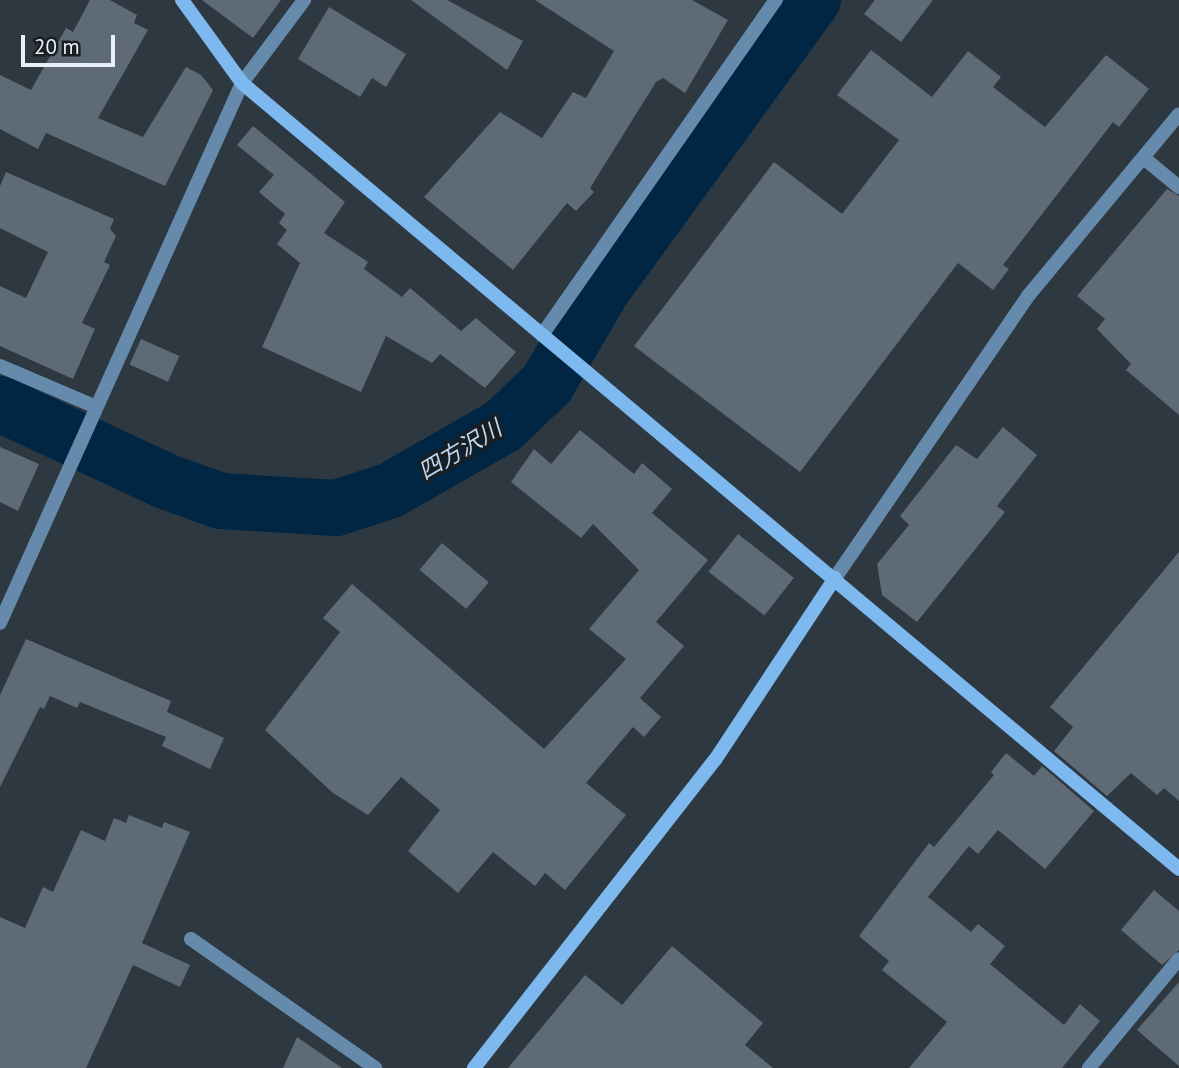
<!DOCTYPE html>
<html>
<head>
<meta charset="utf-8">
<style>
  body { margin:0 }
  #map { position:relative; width:1179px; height:1068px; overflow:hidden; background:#2d3841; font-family:"PT Sans","Noto Sans JP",sans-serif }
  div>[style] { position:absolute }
  .river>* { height:56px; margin:-28px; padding:0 28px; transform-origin:28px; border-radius:28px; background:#002643 }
  .building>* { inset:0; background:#5e6a75; transform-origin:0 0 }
  .street>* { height:14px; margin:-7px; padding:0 7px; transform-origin:7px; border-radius:7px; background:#658aac }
  .secondary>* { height:14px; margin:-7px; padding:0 7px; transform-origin:7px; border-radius:7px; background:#7db9ef }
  span { translate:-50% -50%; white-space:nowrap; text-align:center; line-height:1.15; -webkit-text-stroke:6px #191e23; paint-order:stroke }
  .water-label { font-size:23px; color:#bdd8f2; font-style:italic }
  .scale { position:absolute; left:21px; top:35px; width:94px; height:32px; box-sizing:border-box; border:4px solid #eaf0f7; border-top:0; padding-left:9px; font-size:21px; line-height:24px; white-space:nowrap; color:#eaf0f7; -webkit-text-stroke:5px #191e23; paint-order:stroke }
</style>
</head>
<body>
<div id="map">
  <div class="river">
    <div style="left:0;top:404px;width:182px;rotate:25deg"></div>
    <div style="left:165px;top:481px;width:59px;rotate:19.7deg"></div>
    <div style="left:221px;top:501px;width:115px;rotate:3.5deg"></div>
    <div style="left:336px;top:508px;width:56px;rotate:-17.8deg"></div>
    <div style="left:389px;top:491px;width:131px;rotate:-29.7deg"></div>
    <div style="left:503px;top:426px;width:61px;rotate:-43.7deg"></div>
    <div style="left:547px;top:384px;width:109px;rotate:-59.7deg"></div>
    <div style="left:602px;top:290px;width:359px;rotate:-54deg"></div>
  </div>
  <div class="building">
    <div style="clip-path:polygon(90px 0,110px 0,137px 15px,134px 23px,148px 30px,98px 118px,143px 137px,186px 67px,201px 75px,213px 90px,165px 186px,46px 133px,38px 149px,0 129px,0 75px,31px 90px,66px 28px,73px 32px)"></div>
    <div style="clip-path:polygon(202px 0,281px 0,253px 38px)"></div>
    <div style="clip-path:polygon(411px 0,447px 0,523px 41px,507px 70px)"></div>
    <div style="clip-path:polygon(535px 0,692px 0,728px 20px,685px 93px,663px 78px,656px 82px,590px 188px,594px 192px,576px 211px,567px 203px,513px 270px,424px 197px,500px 112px,542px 138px,573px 92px,586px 98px,614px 51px)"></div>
    <div style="clip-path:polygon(875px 0,933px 0,901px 42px,864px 14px)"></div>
    <div style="clip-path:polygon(329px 7px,406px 54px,386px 87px,372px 78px,360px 97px,298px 59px)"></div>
    <div style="clip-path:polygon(871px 50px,932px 97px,968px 51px,1001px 77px,993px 87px,1045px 127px,1106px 55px,1149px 89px,1119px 127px,1113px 122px,1003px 265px,1009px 269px,993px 290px,958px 263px,800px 472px,634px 346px,774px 162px,842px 214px,899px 140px,837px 95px)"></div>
    <div style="clip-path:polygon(253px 126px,345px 202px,324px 233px,368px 262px,364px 269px,402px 297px,410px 288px,461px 331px,476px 318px,516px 352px,485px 388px,440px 354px,432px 363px,386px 336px,361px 392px,262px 347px,300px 263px,277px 244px,287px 230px,279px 223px,285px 214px,259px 192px,274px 175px,237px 145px)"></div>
    <div style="clip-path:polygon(6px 172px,114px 219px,110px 229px,116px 236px,104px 262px,110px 265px,82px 323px,95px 329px,73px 379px,0 346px,0 286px,26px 298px,48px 252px,0 228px,0 186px)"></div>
    <div style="clip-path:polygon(1167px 189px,1179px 196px,1179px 415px,1126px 370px,1131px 364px,1097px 329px,1105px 319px,1077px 296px)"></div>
    <div style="left:141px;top:339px;width:42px;height:28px;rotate:24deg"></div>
    <div style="clip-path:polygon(1003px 427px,1037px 455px,997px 506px,1005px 512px,917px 622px,882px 595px,877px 564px,909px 525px,900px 516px,956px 445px,977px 459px)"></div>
    <div style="clip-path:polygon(580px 430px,634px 474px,642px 463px,672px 489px,652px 513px,708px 560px,656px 622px,684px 646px,640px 698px,661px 717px,644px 737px,633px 727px,586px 783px,626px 815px,565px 890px,545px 873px,535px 886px,493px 852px,458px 893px,408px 851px,440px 810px,401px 777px,368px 815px,333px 793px,265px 730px,340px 632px,323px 618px,352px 584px,544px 749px,626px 659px,589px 629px,639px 570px,593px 524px,581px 538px,511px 482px,534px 449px,551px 464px)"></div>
    <div style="clip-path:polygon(0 447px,39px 464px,18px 511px,0 502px)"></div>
    <div style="left:738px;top:534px;width:71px;height:48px;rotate:38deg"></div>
    <div style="left:442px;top:543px;width:61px;height:35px;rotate:40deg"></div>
    <div style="clip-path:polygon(1179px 552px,1179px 801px,1164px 788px,1157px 795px,1131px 773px,1107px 796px,1054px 751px,1073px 727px,1050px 707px)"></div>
    <div style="clip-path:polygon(26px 639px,171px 701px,167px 712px,224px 738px,210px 769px,162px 746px,166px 737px,80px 702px,77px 708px,50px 696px,44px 709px,40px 707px,0 787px,0 695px)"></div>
    <div style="clip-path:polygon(1006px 753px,1034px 776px,1042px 766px,1094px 811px,1045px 869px,998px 830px,978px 854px,969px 846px,928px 897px,971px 932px,978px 924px,1005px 946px,990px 964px,1064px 1025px,1080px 1004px,1100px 1021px,1062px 1068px,909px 1068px,947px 1022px,882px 970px,889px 961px,859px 936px,929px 843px,934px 847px,994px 775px,991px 772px)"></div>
    <div style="clip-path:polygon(129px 815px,162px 828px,164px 822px,190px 832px,142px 943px,190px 965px,180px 987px,133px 965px,86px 1068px,0 1068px,0 917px,25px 928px,43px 887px,53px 892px,81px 830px,105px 841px,114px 818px,126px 823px)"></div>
    <div style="clip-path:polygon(1154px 890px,1179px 911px,1179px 950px,1162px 965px,1121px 930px)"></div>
    <div style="clip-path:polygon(672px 946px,763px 1023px,745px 1045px,773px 1068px,508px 1068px,585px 975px,622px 1005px)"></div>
    <div style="clip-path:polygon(1179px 982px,1179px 1066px,1137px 1030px)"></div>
    <div style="clip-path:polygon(297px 1037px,342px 1068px,283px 1068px)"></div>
  </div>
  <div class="street">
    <div style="left:1145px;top:159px;width:44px;rotate:39.5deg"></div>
    <div style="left:542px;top:335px;width:409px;rotate:-55.1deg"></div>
    <div style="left:0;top:366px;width:104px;rotate:23.1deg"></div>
    <div style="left:835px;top:578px;width:342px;rotate:-55.6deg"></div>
    <div style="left:1028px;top:296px;width:236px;rotate:-50.3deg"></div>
    <div style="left:0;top:623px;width:592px;rotate:-65.86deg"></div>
    <div style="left:242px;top:83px;width:104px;rotate:-53.2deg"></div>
    <div style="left:191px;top:939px;width:225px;rotate:35deg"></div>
    <div style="left:1089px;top:1068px;width:141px;rotate:-50.5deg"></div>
  </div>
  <div class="secondary">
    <div style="left:182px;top:0;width:102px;rotate:54.1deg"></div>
    <div style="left:242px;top:83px;width:1223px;rotate:39.99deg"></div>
    <div style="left:474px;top:1068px;width:391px;rotate:-52deg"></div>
    <div style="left:715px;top:760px;width:218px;rotate:-56.6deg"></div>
  </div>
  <div class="water-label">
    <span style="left:460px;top:450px;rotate:-31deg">四方沢川</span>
  </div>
  <div class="scale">20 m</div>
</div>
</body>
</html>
